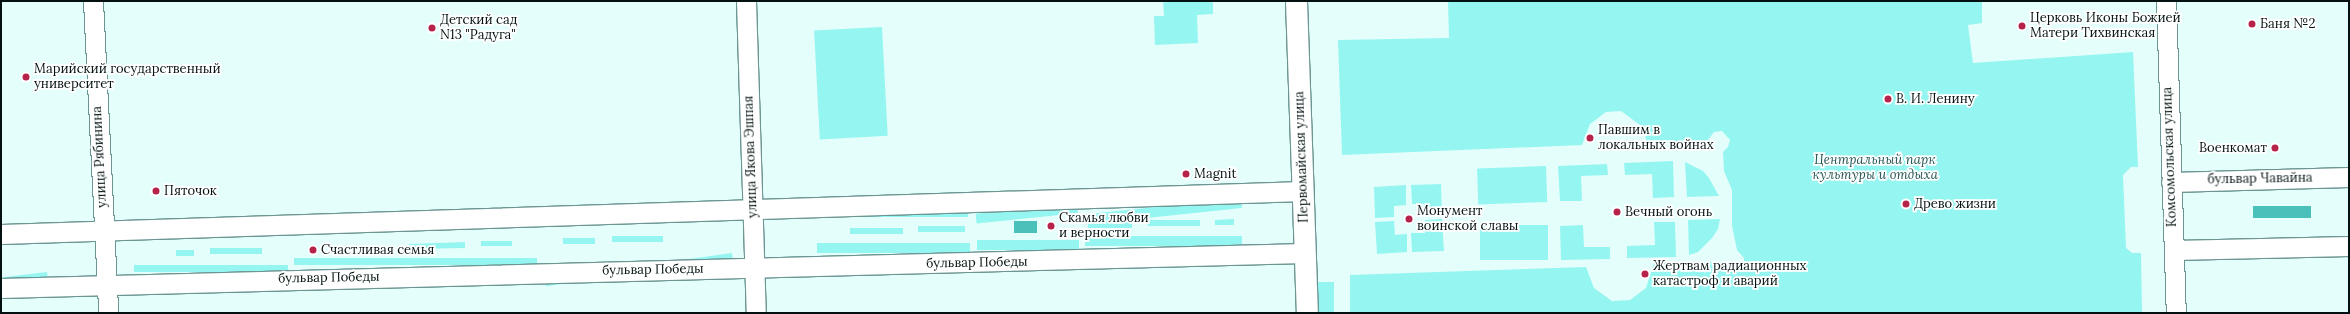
<!DOCTYPE html>
<html>
<head>
<meta charset="utf-8">
<style>
  body { margin:0 }
  #map { position:relative; width:2350px; height:314px; overflow:hidden; background:#e4fefc; font-family:Lora,serif }
  div>[style] { position:absolute }
  .green>* { inset:0; background:#95f6f1; transform-origin:0 0 }
  .water>* { inset:0; background:#4bc0bb; transform-origin:0 0 }
  .roads { filter:drop-shadow(1px 0 #6c9693) drop-shadow(-1px 0 #6c9693) drop-shadow(0 1px #6c9693) drop-shadow(0 -1px #6c9693) }
  .secondary>* { height:19px; margin:-9.5px; padding:0 9.5px; transform-origin:9.5px; border-radius:9.5px; background:#fff }
  .primary>* { height:21px; margin:-10.5px; padding:0 10.5px; transform-origin:10.5px; border-radius:10.5px; background:#fff }
  .dots>* { width:11px; height:11px; translate:-50% -50%; box-sizing:border-box; border:2px solid #fff; border-radius:50% }
  span { translate:-50% -50%; white-space:nowrap; text-align:center; line-height:1.15; -webkit-text-stroke:3.5px #fff; paint-order:stroke }
  .poi-label { font-size:13px; color:#031211 }
  .left { translate:0 -50%; text-align:left }
  .right { translate:-100% -50%; text-align:right }
  .street-label { font-size:13px; color:#031211 }
  .park-label { font-size:13px; color:#255755; font-style:italic }
  .frame { position:absolute; inset:0; border:2px solid #031211; pointer-events:none }
</style>
</head>
<body>
<div id="map">
  <div class="green">
    <div style="clip-path:polygon(1163px 1px,1213px 1px,1213px 14px,1197px 15px,1198px 43px,1155px 45px,1154px 16px,1164px 16px)"></div>
    <div style="clip-path:polygon(1448px 1px,1982px 1px,1982px 23px,1968px 25px,1973px 63px,2133px 52px,2138px 167px,2131px 167px,2123px 175px,2126px 248px,2132px 253px,2141px 253px,2142px 313px,1350px 313px,1350px 275px,1586px 267px,1594px 288px,1612px 301px,1630px 300px,1646px 288px,1654px 263px,1721px 262px,1726px 270px,1732px 272px,1737px 271px,1744px 263px,1744px 258px,1737px 250px,1732px 226px,1732px 190px,1724px 171px,1723px 152px,1728px 147px,1730px 140px,1722px 131px,1714px 132px,1707px 141px,1648px 144px,1640px 125px,1621px 111px,1606px 112px,1590px 124px,1582px 145px,1342px 155px,1338px 40px,1449px 38px)"></div>
    <div style="left:882px;top:27px;width:109px;height:68px;rotate:87deg"></div>
    <div style="clip-path:polygon(1673px 161px,1674px 197px,1653px 198px,1652px 174px,1625px 175px,1624px 163px)"></div>
    <div style="clip-path:polygon(1685px 162px,1703px 171px,1709px 178px,1719px 196px,1687px 197px)"></div>
    <div style="clip-path:polygon(1607px 164px,1608px 175px,1581px 176px,1582px 201px,1560px 201px,1558px 166px)"></div>
    <div style="left:1546px;top:166px;width:36px;height:69px;rotate:88deg"></div>
    <div style="clip-path:polygon(1441px 184px,1442px 216px,1425px 216px,1424px 204px,1412px 204px,1411px 185px)"></div>
    <div style="clip-path:polygon(1406px 185px,1406px 205px,1394px 206px,1394px 217px,1375px 218px,1374px 187px)"></div>
    <div style="left:1241px;top:198px;width:10px;height:158px;rotate:84deg"></div>
    <div style="left:1077px;top:203px;width:10px;height:102px;rotate:84deg"></div>
    <div style="left:968px;top:206px;width:11px;height:154px;rotate:90deg"></div>
    <div style="left:733px;top:214px;width:7px;height:440px;rotate:90deg"></div>
    <div style="clip-path:polygon(1234px 219px,1234px 225px,1215px 225px,1215px 220px)"></div>
    <div style="clip-path:polygon(1442px 219px,1444px 251px,1412px 252px,1411px 233px,1425px 233px,1425px 220px)"></div>
    <div style="clip-path:polygon(1720px 219px,1718px 229px,1712px 238px,1698px 252px,1689px 255px,1688px 220px)"></div>
    <div style="left:1200px;top:220px;width:6px;height:52px;rotate:90deg"></div>
    <div style="clip-path:polygon(1394px 221px,1395px 235px,1407px 234px,1407px 252px,1377px 254px,1375px 222px)"></div>
    <div style="left:1132px;top:222px;width:6px;height:44px;rotate:90deg"></div>
    <div style="clip-path:polygon(1654px 222px,1675px 222px,1676px 257px,1627px 258px,1627px 246px,1655px 245px)"></div>
    <div style="left:1548px;top:225px;width:35px;height:68px;rotate:90deg"></div>
    <div style="clip-path:polygon(1583px 225px,1584px 247px,1610px 247px,1610px 259px,1561px 260px,1560px 226px)"></div>
    <div style="left:965px;top:226px;width:6px;height:47px;rotate:90deg"></div>
    <div style="left:286px;top:228px;width:7px;height:153px;rotate:90deg"></div>
    <div style="left:903px;top:228px;width:6px;height:53px;rotate:90deg"></div>
    <div style="left:663px;top:236px;width:6px;height:51px;rotate:90deg"></div>
    <div style="left:1242px;top:236px;width:10px;height:157px;rotate:90deg"></div>
    <div style="left:595px;top:238px;width:6px;height:32px;rotate:90deg"></div>
    <div style="left:1079px;top:240px;width:10px;height:102px;rotate:90deg"></div>
    <div style="left:512px;top:241px;width:5px;height:31px;rotate:90deg"></div>
    <div style="clip-path:polygon(465px 242px,465px 248px,410px 249px,409px 244px)"></div>
    <div style="left:970px;top:243px;width:10px;height:153px;rotate:90deg"></div>
    <div style="left:262px;top:248px;width:6px;height:52px;rotate:90deg"></div>
    <div style="left:176px;top:250px;width:18px;height:6px"></div>
    <div style="left:732px;top:253px;width:7px;height:189px;rotate:82deg"></div>
    <div style="left:537px;top:258px;width:7px;height:243px;rotate:90deg"></div>
    <div style="left:288px;top:265px;width:7px;height:154px;rotate:90deg"></div>
    <div style="left:47px;top:272px;width:8px;height:46px;rotate:83deg"></div>
    <div style="left:1318px;top:282px;width:16px;height:31px"></div>
  </div>
  <div class="water">
    <div style="left:2253px;top:206px;width:58px;height:12px"></div>
    <div style="left:1037px;top:221px;width:12px;height:23px;rotate:90deg"></div>
  </div>
  <div class="roads">
    <div class="secondary">
      <div style="left:93px;top:1px;width:312px;rotate:87.2deg"></div>
      <div style="left:746px;top:1px;width:312px;rotate:88.2deg"></div>
      <div style="left:2166px;top:1px;width:312px;rotate:88.2deg"></div>
      <div style="left:2171px;top:182px;width:178px;rotate:-1.6deg"></div>
      <div style="left:1px;top:234px;width:1303px;rotate:-1.89deg"></div>
      <div style="left:2174px;top:250px;width:175px;rotate:-1.3deg"></div>
      <div style="left:1px;top:288px;width:1304px;rotate:-1.54deg"></div>
    </div>
    <div class="primary">
      <div style="left:1296px;top:1px;width:312px;rotate:88deg"></div>
    </div>
  </div>
  <div class="dots">
    <div style="left:2252px;top:24px;background:#b5234b"></div>
    <div style="left:2022px;top:26px;background:#b5234b"></div>
    <div style="left:432px;top:28px;background:#b5234b"></div>
    <div style="left:26px;top:77px;background:#b5234b"></div>
    <div style="left:1888px;top:99px;background:#b5234b"></div>
    <div style="left:1590px;top:138px;background:#b5234b"></div>
    <div style="left:2275px;top:148px;background:#b5234b"></div>
    <div style="left:1186px;top:174px;background:#b5234b"></div>
    <div style="left:156px;top:191px;background:#b5234b"></div>
    <div style="left:1906px;top:204px;background:#b5234b"></div>
    <div style="left:1617px;top:212px;background:#b5234b"></div>
    <div style="left:1409px;top:219px;background:#b5234b"></div>
    <div style="left:1051px;top:226px;background:#b5234b"></div>
    <div style="left:313px;top:250px;background:#b5234b"></div>
    <div style="left:1645px;top:274px;background:#b5234b"></div>
  </div>
  <div class="poi-label">
    <span class="left" style="left:2030px;top:26px">Церковь Иконы Божией<br>Матери Тихвинская</span>
    <span class="left" style="left:440px;top:28px">Детский сад<br>N13 "Радуга"</span>
    <span class="left" style="left:2260px;top:24px">Баня №2</span>
    <span class="left" style="left:34px;top:77px">Марийский государственный<br>университет</span>
    <span class="left" style="left:1896px;top:99px">В. И. Ленину</span>
    <span class="left" style="left:1598px;top:138px">Павшим в<br>локальных войнах</span>
    <span class="right" style="left:2267px;top:148px">Военкомат</span>
    <span class="left" style="left:1194px;top:174px">Magnit</span>
    <span class="left" style="left:164px;top:191px">Пяточок</span>
    <span class="left" style="left:1914px;top:204px">Древо жизни</span>
    <span class="left" style="left:1417px;top:219px">Монумент<br>воинской славы</span>
    <span class="left" style="left:1625px;top:212px">Вечный огонь</span>
    <span class="left" style="left:1059px;top:226px">Скамья любви<br>и верности</span>
    <span class="left" style="left:321px;top:250px">Счастливая семья</span>
    <span class="left" style="left:1653px;top:274px">Жертвам радиационных<br>катастроф и аварий</span>
  </div>
  <div class="street-label">
    <span style="left:100px;top:157px;rotate:-93deg">улица Рябинина</span>
    <span style="left:751px;top:157px;rotate:-92deg">улица Якова Эшпая</span>
    <span style="left:1302px;top:157px;rotate:-92deg">Первомайская улица</span>
    <span style="left:2170px;top:157px;rotate:-92deg">Комсомольская улица</span>
    <span style="left:2260px;top:179px;rotate:-1deg">бульвар Чавайна</span>
    <span style="left:977px;top:263px;rotate:-1deg">бульвар Победы</span>
    <span style="left:653px;top:270px;rotate:-1deg">бульвар Победы</span>
    <span style="left:329px;top:278px;rotate:-1deg">бульвар Победы</span>
  </div>
  <div class="park-label">
    <span style="left:1875px;top:168px">Центральный парк<br>культуры и отдыха</span>
  </div>
  <div class="frame"></div>
</div>
</body>
</html>
